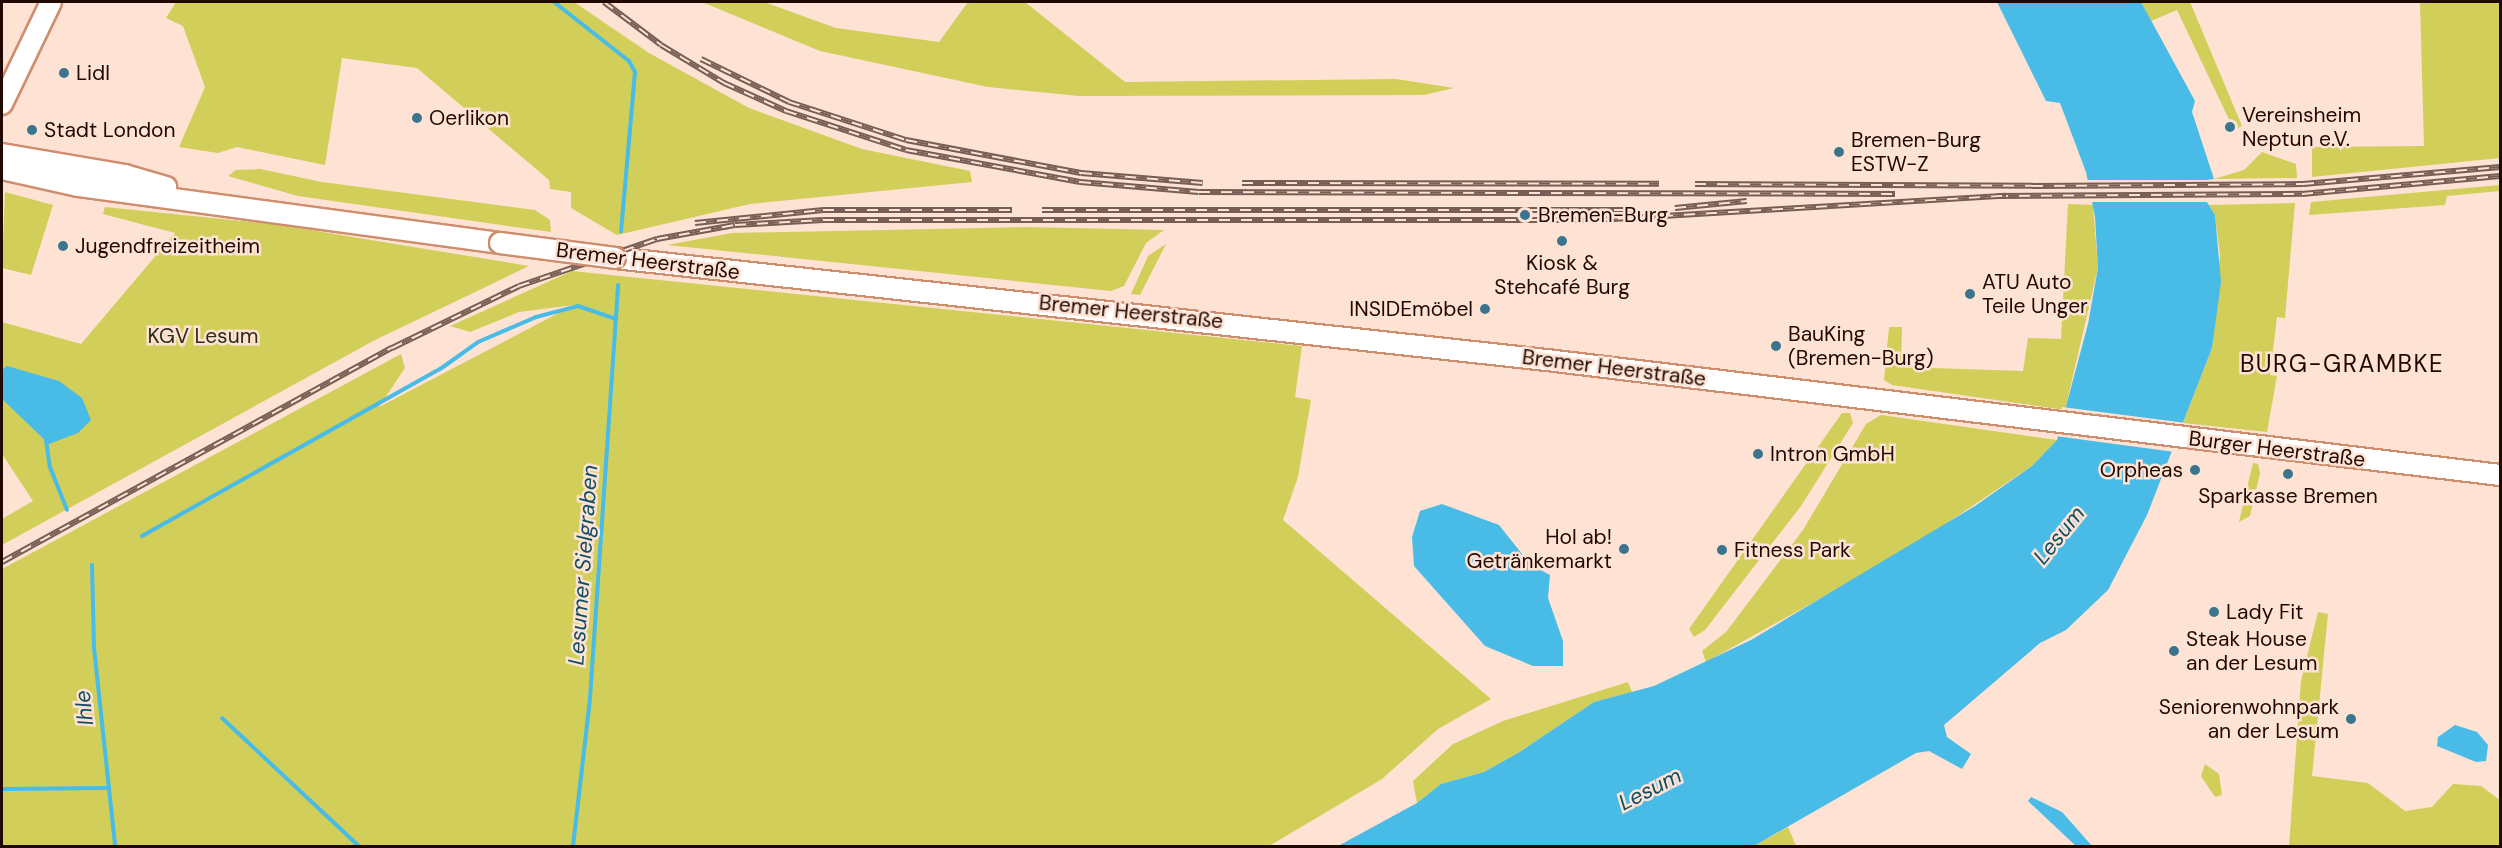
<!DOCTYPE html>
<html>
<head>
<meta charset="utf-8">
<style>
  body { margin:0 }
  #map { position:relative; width:2502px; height:848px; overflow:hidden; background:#fee2d4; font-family:"DM Sans",sans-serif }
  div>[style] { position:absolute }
  .green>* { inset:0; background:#d1ce59 }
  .water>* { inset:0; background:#49bbe7 }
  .pier>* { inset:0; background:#fee2d4; transform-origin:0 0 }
  .stream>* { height:4px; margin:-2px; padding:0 2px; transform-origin:2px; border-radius:2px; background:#49bbe7 }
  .roads { filter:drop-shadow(2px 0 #ce8d6d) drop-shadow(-2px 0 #ce8d6d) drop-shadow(0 2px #ce8d6d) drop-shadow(0 -2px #ce8d6d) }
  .secondary>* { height:20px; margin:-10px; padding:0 10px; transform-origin:10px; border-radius:10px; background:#fff }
  .rail>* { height:6px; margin-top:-3px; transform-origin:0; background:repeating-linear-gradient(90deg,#fee2d4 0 11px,#775e54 0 22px); box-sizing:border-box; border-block:2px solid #775e54 }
  .bridges { filter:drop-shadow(2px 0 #ce8d6d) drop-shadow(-2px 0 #ce8d6d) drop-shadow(0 2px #ce8d6d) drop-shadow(0 -2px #ce8d6d) }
  .secondary-bridge>* { height:20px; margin:-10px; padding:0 10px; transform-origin:10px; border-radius:10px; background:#fff }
  .dots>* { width:16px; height:16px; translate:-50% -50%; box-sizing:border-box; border:3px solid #fee2d4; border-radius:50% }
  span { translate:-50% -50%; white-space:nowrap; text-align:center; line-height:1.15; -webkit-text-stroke:5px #fee2d4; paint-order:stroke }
  .poi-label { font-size:21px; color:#200901 }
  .left { translate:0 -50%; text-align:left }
  .right { translate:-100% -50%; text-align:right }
  .street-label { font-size:21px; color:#200901 }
  .park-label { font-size:21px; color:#2d2d17 }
  .water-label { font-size:22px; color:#0e4e65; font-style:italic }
  .quarter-label { font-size:24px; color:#200901; letter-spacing:1.5px }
  .frame { position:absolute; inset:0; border:3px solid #200901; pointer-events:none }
</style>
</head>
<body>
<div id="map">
  <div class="green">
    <div style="clip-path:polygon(176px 2px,574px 2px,649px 53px,749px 108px,862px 149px,970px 171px,972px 182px,750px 204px,617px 235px,571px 208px,571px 192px,550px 189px,549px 180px,417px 68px,342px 58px,325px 165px,237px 147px,218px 153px,179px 147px,205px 87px,183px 26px,166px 18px)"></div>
    <div style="clip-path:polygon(702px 2px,764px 2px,836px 28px,939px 42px,968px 2px,1025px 2px,1125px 82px,1396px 79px,1454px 88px,1424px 95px,1079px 96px,988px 87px,820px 51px)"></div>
    <div style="clip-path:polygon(2141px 2px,2190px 2px,2242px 126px,2234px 130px,2177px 10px,2151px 21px)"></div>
    <div style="clip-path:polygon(2420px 2px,2500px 2px,2500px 158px,2312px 177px,2312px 147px,2424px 146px)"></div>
    <div style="clip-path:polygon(2262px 152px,2296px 164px,2297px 178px,2214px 179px,2244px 170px)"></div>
    <div style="clip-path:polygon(260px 169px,322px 182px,535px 210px,550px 220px,551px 232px,298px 196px,228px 176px,236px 170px)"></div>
    <div style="clip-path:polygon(2500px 185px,2500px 191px,2447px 196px,2445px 205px,2309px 215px,2311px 202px)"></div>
    <div style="clip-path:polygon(5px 192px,53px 205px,31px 275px,2px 268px)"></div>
    <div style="clip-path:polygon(2295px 203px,2285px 318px,2277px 317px,2270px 375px,2277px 376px,2267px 432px,2183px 423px,2212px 348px,2220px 255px,2215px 215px,2209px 205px)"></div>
    <div style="clip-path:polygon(2068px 204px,2093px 205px,2098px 268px,2065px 410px,1892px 385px,1884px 380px,1889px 327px,1902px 327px,1901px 367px,2023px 371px,2028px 338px,2061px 339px)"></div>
    <div style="clip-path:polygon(105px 207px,280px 225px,529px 266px,375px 340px,2px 545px,2px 519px,33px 501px,2px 454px,2px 322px,81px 344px,175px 233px,103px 214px)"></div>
    <div style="clip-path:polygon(1026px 227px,1164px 230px,1146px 243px,1124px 286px,1111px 291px,667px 245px,732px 233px)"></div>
    <div style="clip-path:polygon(1166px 244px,1140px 295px,1131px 294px,1148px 256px)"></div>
    <div style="clip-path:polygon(572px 271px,1302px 346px,1295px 397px,1311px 400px,1298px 477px,1283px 520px,1491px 699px,1438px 729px,1382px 779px,1269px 846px,2px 846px,2px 569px,401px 354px,405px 368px,379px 407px,574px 305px,519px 312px,470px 332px,450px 326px)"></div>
    <div style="clip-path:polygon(1842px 413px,1850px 413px,1853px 423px,1801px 506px,1705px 630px,1694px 637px,1689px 629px)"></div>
    <div style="clip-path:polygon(1881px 415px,2057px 440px,2032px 466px,1902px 553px,1706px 662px,1702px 651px,1726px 632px,1760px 587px,1803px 530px,1866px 424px)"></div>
    <div style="clip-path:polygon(2253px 463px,2258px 464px,2260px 473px,2250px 516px,2239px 522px)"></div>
    <div style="clip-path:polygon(2318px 612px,2328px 614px,2312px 776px,2368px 783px,2405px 811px,2432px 807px,2453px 784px,2481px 786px,2500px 800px,2500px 846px,2289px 846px,2301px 681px)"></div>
    <div style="clip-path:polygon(1628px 682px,1632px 692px,1594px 702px,1518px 753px,1484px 772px,1441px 784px,1417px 803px,1413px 781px,1453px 744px,1503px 721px)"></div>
    <div style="clip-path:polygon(2205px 764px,2219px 774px,2222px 795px,2215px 797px,2201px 776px)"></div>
    <div style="clip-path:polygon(1788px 827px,1796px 846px,1754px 846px)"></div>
  </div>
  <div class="water">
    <div style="clip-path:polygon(1997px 2px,2141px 2px,2195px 101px,2192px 112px,2214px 179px,2207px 180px,2207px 202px,2215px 215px,2221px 282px,2212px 348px,2147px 515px,2108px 590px,2066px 630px,2040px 643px,1944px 725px,1947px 737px,1971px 754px,1962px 769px,1929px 751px,1916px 753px,1754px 846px,1338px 846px,1417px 803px,1441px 784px,1484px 772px,1518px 753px,1594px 702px,1654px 686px,1751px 640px,1975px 506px,2032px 466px,2057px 440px,2088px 324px,2098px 268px,2095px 217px,2086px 172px,2060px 103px,2046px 101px)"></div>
    <div style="clip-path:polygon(7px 366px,59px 381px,82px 398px,91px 420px,78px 433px,49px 444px,2px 399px,2px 370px)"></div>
    <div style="clip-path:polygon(1442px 504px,1499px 525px,1530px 564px,1550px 575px,1548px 598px,1563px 641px,1563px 666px,1533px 666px,1485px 646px,1414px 566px,1412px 537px,1420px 511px)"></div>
    <div style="clip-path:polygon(2455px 725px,2477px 732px,2488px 745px,2486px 761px,2476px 762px,2437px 746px,2438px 737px)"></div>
    <div style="clip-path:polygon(2031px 797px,2062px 812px,2092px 846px,2076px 846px,2028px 801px)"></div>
  </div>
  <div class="pier">
    <div style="left:2207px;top:180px;width:22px;height:122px;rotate:90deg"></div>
    <div style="clip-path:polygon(2062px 407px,2186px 423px,2186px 425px,2175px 452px,2055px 436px)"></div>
  </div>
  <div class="stream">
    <div style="left:554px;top:2px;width:95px;rotate:38.2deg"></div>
    <div style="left:629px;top:61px;width:13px;rotate:61deg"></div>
    <div style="left:635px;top:72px;width:160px;rotate:95deg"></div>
    <div style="left:46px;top:440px;width:27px;rotate:82deg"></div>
    <div style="left:50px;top:467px;width:46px;rotate:68.4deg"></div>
    <div style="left:142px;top:536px;width:345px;rotate:-29.3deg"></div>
    <div style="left:443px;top:367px;width:43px;rotate:-35.5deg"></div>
    <div style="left:478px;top:342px;width:63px;rotate:-23.3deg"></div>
    <div style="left:536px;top:317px;width:43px;rotate:-14.7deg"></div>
    <div style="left:578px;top:306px;width:40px;rotate:18.9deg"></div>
    <div style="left:92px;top:565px;width:83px;rotate:88.6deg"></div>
    <div style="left:94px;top:648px;width:199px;rotate:83.9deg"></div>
    <div style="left:222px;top:718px;width:187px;rotate:43.1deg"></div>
    <div style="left:2px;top:789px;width:107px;rotate:-0.5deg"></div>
    <div style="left:573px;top:846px;width:149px;rotate:-83.4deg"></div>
    <div style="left:590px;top:698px;width:414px;rotate:-86.1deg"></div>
  </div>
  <div class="roads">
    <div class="secondary">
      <div style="left:2px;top:104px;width:113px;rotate:-64.3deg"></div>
      <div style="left:2px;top:154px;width:125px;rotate:9.7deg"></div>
      <div style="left:125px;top:175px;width:43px;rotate:16.3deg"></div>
      <div style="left:2px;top:169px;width:78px;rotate:12.6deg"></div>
      <div style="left:78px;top:186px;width:426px;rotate:7.7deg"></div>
      <div style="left:615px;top:258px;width:938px;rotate:6.25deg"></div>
      <div style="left:1547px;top:360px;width:960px;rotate:6.88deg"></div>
    </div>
  </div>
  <div class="rail">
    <div style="left:604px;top:2px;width:71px;rotate:37deg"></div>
    <div style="left:661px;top:45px;width:74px;rotate:31.1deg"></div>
    <div style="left:724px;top:83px;width:68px;rotate:24.3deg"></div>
    <div style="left:786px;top:111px;width:126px;rotate:18deg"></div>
    <div style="left:906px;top:150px;width:177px;rotate:10.4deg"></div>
    <div style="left:1080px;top:182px;width:119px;rotate:4.8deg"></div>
    <div style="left:1199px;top:192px;width:696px;rotate:0.16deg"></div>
    <div style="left:701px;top:59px;width:98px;rotate:26deg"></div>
    <div style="left:789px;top:102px;width:123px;rotate:18deg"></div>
    <div style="left:906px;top:140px;width:178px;rotate:10.7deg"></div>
    <div style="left:1081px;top:173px;width:122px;rotate:4.7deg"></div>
    <div style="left:1242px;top:183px;width:417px;rotate:0.1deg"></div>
    <div style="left:1695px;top:184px;width:345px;rotate:0.3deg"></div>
    <div style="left:2032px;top:186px;width:271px;rotate:-0.4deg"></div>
    <div style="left:2303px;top:184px;width:198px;rotate:-4.9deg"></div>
    <div style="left:1997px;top:196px;width:305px;rotate:-0.4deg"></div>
    <div style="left:2302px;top:194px;width:199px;rotate:-5.2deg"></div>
    <div style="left:1675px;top:208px;width:72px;rotate:-5.6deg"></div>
    <div style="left:1042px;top:210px;width:594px"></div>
    <div style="left:695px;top:223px;width:129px;rotate:-5.8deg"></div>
    <div style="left:823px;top:210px;width:189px"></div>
    <div style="left:2px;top:562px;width:445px;rotate:-28.8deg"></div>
    <div style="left:392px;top:348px;width:141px;rotate:-26deg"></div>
    <div style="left:519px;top:286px;width:146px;rotate:-18.8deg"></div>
    <div style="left:657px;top:239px;width:79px;rotate:-10.2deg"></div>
    <div style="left:735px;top:225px;width:88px;rotate:-3.3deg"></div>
    <div style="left:823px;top:220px;width:773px"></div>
    <div style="left:1596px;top:220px;width:411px;rotate:-3.4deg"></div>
  </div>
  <div class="bridges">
    <div class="secondary-bridge">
      <div style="left:500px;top:243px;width:116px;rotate:7.4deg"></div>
    </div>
  </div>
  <div class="dots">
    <div style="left:64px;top:73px;background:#3a758d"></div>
    <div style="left:417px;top:118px;background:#3a758d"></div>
    <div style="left:2230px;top:127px;background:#3a758d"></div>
    <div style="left:32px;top:130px;background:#3a758d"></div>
    <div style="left:1839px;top:152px;background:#3a758d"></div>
    <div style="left:1525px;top:215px;background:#3a758d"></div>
    <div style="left:1562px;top:241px;background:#3a758d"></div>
    <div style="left:63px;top:246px;background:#3a758d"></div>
    <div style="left:1970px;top:294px;background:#3a758d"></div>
    <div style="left:1485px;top:309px;background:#3a758d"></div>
    <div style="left:1776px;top:346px;background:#3a758d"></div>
    <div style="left:1758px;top:454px;background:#3a758d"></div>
    <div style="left:2195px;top:470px;background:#3a758d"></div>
    <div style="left:2288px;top:474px;background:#3a758d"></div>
    <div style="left:1624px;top:549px;background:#3a758d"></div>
    <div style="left:1722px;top:550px;background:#3a758d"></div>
    <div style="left:2214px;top:612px;background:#3a758d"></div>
    <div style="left:2174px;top:651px;background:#3a758d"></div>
    <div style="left:2351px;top:719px;background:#3a758d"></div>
  </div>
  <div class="poi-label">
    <span class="left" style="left:76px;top:73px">Lidl</span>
    <span class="left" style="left:2242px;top:127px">Vereinsheim<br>Neptun e.V.</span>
    <span class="left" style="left:429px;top:118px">Oerlikon</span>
    <span class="left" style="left:44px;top:130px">Stadt London</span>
    <span class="left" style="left:1851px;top:152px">Bremen-Burg<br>ESTW-Z</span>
    <span class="left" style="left:1538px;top:215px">Bremen-Burg</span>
    <span class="left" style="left:75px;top:246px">Jugendfreizeitheim</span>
    <span style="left:1562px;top:275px">Kiosk &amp;<br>Stehcafé Burg</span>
    <span class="left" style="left:1982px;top:294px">ATU Auto<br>Teile Unger</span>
    <span class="right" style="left:1473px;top:309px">INSIDEmöbel</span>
    <span class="left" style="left:1788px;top:346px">BauKing<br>(Bremen-Burg)</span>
    <span class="left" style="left:1770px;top:454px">Intron GmbH</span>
    <span class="right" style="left:2183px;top:470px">Orpheas</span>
    <span style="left:2288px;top:496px">Sparkasse Bremen</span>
    <span class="right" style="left:1612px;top:549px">Hol ab!<br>Getränkemarkt</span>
    <span class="left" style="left:1734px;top:550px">Fitness Park</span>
    <span class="left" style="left:2226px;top:612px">Lady Fit</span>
    <span class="left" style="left:2186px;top:651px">Steak House<br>an der Lesum</span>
    <span class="right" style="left:2339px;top:719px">Seniorenwohnpark<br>an der Lesum</span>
  </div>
  <div class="street-label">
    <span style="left:648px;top:261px;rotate:7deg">Bremer Heerstraße</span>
    <span style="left:1131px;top:312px;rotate:6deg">Bremer Heerstraße</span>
    <span style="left:1614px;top:368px;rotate:7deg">Bremer Heerstraße</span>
    <span style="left:2277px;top:449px;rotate:7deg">Burger Heerstraße</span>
  </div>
  <div class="park-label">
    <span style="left:203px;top:336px">KGV Lesum</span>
  </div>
  <div class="water-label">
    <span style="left:2059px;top:535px;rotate:-51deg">Lesum</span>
    <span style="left:583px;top:565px;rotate:-86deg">Lesumer Sielgraben</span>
    <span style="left:84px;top:708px;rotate:-96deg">Ihle</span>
    <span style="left:1650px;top:789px;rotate:-27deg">Lesum</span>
  </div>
  <div class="quarter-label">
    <span style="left:2342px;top:364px">BURG-GRAMBKE</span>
  </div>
  <div class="frame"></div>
</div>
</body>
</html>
